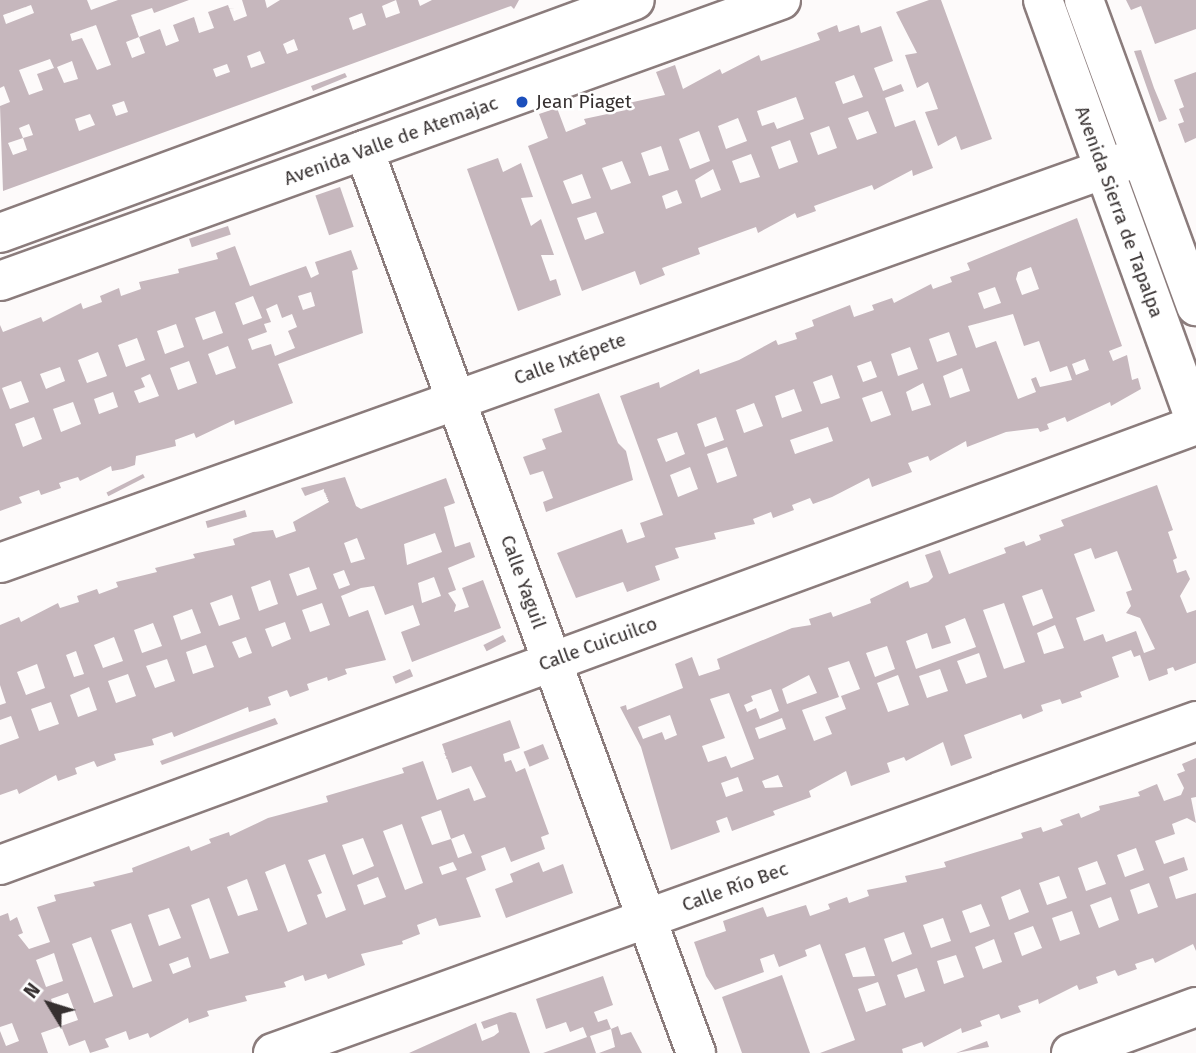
<!DOCTYPE html>
<html>
<head>
<meta charset="utf-8">
<style>
  body { margin:0 }
  #map { position:relative; width:1196px; height:1053px; overflow:hidden; background:#fdfafa; font-family:"Fira Sans",sans-serif }
  div>[style] { position:absolute }
  .building>* { inset:0; background:#c6b7bd; transform-origin:0 0 }
  .roads { filter:drop-shadow(2px 0 #8b7c7c) drop-shadow(-2px 0 #8b7c7c) drop-shadow(0 2px #8b7c7c) drop-shadow(0 -2px #8b7c7c) }
  .minor>* { height:38px; margin:-19px; padding:0 19px; transform-origin:19px; border-radius:19px; background:#fff }
  .dots>* { width:19px; height:19px; translate:-50% -50%; box-sizing:border-box; border:4px solid #fff; border-radius:50% }
  span { translate:-50% -50%; white-space:nowrap; text-align:center; line-height:1.15; -webkit-text-stroke:5px #fff; paint-order:stroke }
  .poi-label { font-size:19px; color:#363030 }
  .left { translate:0 -50%; text-align:left }
  .street-label { font-size:19px; color:#363030 }
  .north { position:absolute; left:14px; top:969px; width:70px; height:70px; -webkit-text-stroke:5px #fff; paint-order:stroke; rotate:308deg; font-size:19px; font-weight:700; line-height:28px; text-align:center; color:#363030 }
  .north::after { content:''; display:block; margin:auto; width:24px; height:32px; background:#363030; clip-path:polygon(50% 0,100% 100%,50% 72%,0 100%) }
</style>
</head>
<body>
<div id="map">
  <div class="building">
    <div style="clip-path:polygon(evenodd,0 0,87px 0,91px 10px,118px 0,189px 0,154px 13px,152px 8px,131px 15px,139px 37px,126px 42px,132px 58px,145px 53px,139px 37px,160px 29px,166px 46px,179px 41px,173px 25px,194px 17px,199px 33px,214px 28px,208px 12px,228px 5px,234px 21px,247px 16px,242px 0,265px 0,267px 8px,280px 0,396px 0,382px 6px,386px 18px,400px 13px,396px 0,418px 0,420px 6px,432px 0,519px 0,514px 9px,511px 6px,3px 191px,0 106px,10px 102px,4px 86px,0 88px,0 0,31px 5px,34px 13px,6px 24px,3px 15px,31px 5px,0 0,362px 13px,366px 25px,353px 30px,349px 18px,362px 13px,0 0,96px 25px,111px 65px,97px 70px,82px 38px,72px 41px,70px 34px,96px 25px,0 0,294px 39px,298px 50px,287px 54px,283px 44px,294px 39px,0 0,260px 51px,265px 63px,251px 68px,247px 56px,260px 51px,0 0,50px 59px,54px 68px,37px 74px,43px 90px,29px 95px,19px 70px,50px 59px,0 0,72px 61px,78px 79px,64px 83px,57px 67px,72px 61px,0 0,227px 64px,230px 72px,216px 77px,213px 69px,227px 64px,0 0,124px 101px,128px 112px,116px 116px,112px 105px,124px 101px,0 0,90px 114px,95px 125px,79px 131px,75px 119px,90px 114px,0 0,29px 124px,33px 135px,23px 138px,27px 150px,13px 155px,8px 143px,23px 138px,19px 128px,29px 124px)"></div>
    <div style="clip-path:polygon(929px 0,941px 0,992px 139px,961px 150px,956px 136px,938px 146px,925px 112px,938px 109px,928px 82px,917px 88px,905px 55px,917px 53px,896px 12px)"></div>
    <div style="clip-path:polygon(1126px 0,1196px 0,1196px 29px,1155px 44px,1141px 6px,1131px 10px)"></div>
    <div style="clip-path:polygon(evenodd,837px 25px,839px 32px,859px 25px,861px 33px,881px 26px,893px 61px,874px 68px,883px 91px,901px 84px,904px 91px,885px 98px,895px 127px,915px 120px,933px 168px,913px 176px,912px 170px,874px 190px,872px 185px,814px 206px,816px 211px,797px 218px,795px 213px,758px 233px,756px 227px,698px 248px,700px 254px,662px 268px,665px 275px,640px 285px,635px 271px,582px 291px,528px 146px,548px 138px,539px 114px,557px 108px,566px 132px,586px 124px,584px 119px,626px 110px,624px 104px,665px 95px,656px 72px,675px 65px,683px 89px,720px 69px,722px 74px,759px 55px,761px 61px,820px 40px,817px 33px,837px 25px,854px 75px,863px 97px,843px 104px,835px 82px,854px 75px,837px 25px,796px 97px,804px 119px,777px 129px,774px 122px,762px 126px,757px 111px,796px 97px,837px 25px,868px 111px,877px 133px,857px 140px,848px 118px,868px 111px,837px 25px,738px 118px,747px 141px,726px 149px,718px 126px,738px 118px,837px 25px,829px 126px,837px 148px,818px 155px,810px 133px,829px 126px,837px 25px,699px 131px,710px 161px,690px 169px,679px 139px,699px 131px,837px 25px,790px 140px,798px 162px,779px 169px,771px 147px,790px 140px,837px 25px,661px 146px,669px 170px,649px 176px,641px 153px,661px 146px,837px 25px,751px 154px,760px 177px,740px 183px,732px 161px,751px 154px,837px 25px,622px 161px,631px 183px,611px 190px,602px 168px,622px 161px,837px 25px,713px 169px,721px 190px,701px 198px,695px 180px,713px 169px,837px 25px,582px 174px,591px 198px,572px 204px,563px 181px,582px 174px,837px 25px,677px 190px,682px 203px,666px 209px,662px 196px,677px 190px,837px 25px,596px 212px,604px 233px,585px 240px,577px 218px,596px 212px)"></div>
    <div style="clip-path:polygon(1141px 50px,1154px 88px,1167px 119px,1159px 122px,1134px 51px)"></div>
    <div style="clip-path:polygon(1196px 72px,1196px 138px,1185px 143px,1178px 124px,1184px 122px,1179px 109px,1184px 107px,1174px 80px)"></div>
    <div style="clip-path:polygon(345px 73px,347px 77px,313px 91px,311px 86px)"></div>
    <div style="clip-path:polygon(498px 158px,503px 172px,521px 163px,533px 197px,521px 198px,531px 226px,541px 219px,554px 255px,541px 255px,550px 281px,556px 279px,561px 295px,518px 311px,467px 169px)"></div>
    <div style="left:340px;top:187px;width:42px;height:26px;rotate:71deg"></div>
    <div style="clip-path:polygon(evenodd,1077px 218px,1122px 346px,1109px 351px,1113px 361px,1127px 355px,1132px 380px,1138px 378px,1141px 389px,1111px 406px,1110px 402px,1067px 422px,1065px 417px,1047px 424px,1049px 429px,1040px 432px,1038px 428px,1006px 432px,967px 447px,966px 441px,930px 461px,928px 456px,908px 463px,912px 472px,872px 487px,869px 478px,832px 497px,813px 504px,810px 498px,792px 505px,794px 510px,773px 518px,771px 512px,753px 519px,755px 524px,714px 533px,716px 539px,675px 548px,679px 558px,655px 566px,660px 580px,627px 592px,623px 582px,576px 598px,557px 553px,622px 529px,627px 543px,645px 537px,640px 523px,663px 515px,620px 396px,659px 382px,660px 388px,699px 369px,700px 374px,739px 360px,776px 340px,778px 345px,797px 339px,795px 333px,814px 326px,812px 320px,850px 305px,854px 317px,874px 310px,872px 305px,892px 298px,894px 303px,931px 284px,933px 289px,952px 282px,950px 277px,970px 270px,967px 263px,1077px 218px,1031px 267px,1039px 289px,1022px 295px,1016px 279px,1018px 272px,1031px 267px,1077px 218px,995px 287px,1001px 303px,984px 309px,978px 293px,995px 287px,1077px 218px,1013px 314px,1024px 346px,1039px 341px,1050px 372px,1067px 366px,1072px 380px,1040px 387px,1036px 377px,1031px 379px,1036px 392px,1018px 399px,996px 341px,976px 348px,968px 326px,1013px 314px,1077px 218px,949px 332px,957px 355px,937px 362px,929px 339px,949px 332px,1077px 218px,910px 347px,918px 369px,898px 376px,891px 354px,910px 347px,1077px 218px,1085px 359px,1089px 370px,1076px 375px,1072px 364px,1085px 359px,1077px 218px,871px 361px,877px 377px,863px 382px,857px 366px,871px 361px,1077px 218px,962px 368px,970px 391px,950px 398px,943px 376px,962px 368px,1077px 218px,832px 375px,840px 398px,821px 404px,813px 382px,832px 375px,1077px 218px,923px 383px,931px 405px,912px 411px,906px 392px,923px 383px,1077px 218px,794px 389px,802px 411px,782px 418px,775px 396px,794px 389px,1077px 218px,882px 391px,891px 415px,871px 422px,862px 398px,882px 391px,1077px 218px,754px 403px,763px 426px,744px 433px,736px 410px,754px 403px,1077px 218px,716px 417px,724px 440px,705px 447px,697px 424px,716px 417px,1077px 218px,828px 427px,833px 441px,795px 454px,790px 440px,828px 427px,1077px 218px,677px 432px,685px 454px,666px 462px,657px 439px,677px 432px,1077px 218px,727px 447px,737px 476px,717px 483px,707px 454px,727px 447px,1077px 218px,690px 467px,698px 489px,678px 497px,670px 475px,690px 467px)"></div>
    <div style="left:228px;top:226px;width:9px;height:41px;rotate:72deg"></div>
    <div style="clip-path:polygon(evenodd,235px 246px,250px 286px,306px 266px,311px 278px,319px 274px,315px 262px,351px 250px,358px 269px,352px 271px,363px 333px,278px 364px,293px 403px,235px 425px,234px 420px,196px 438px,194px 433px,175px 440px,176px 446px,136px 456px,135px 465px,123px 469px,112px 471px,111px 466px,80px 481px,78px 477px,59px 483px,61px 488px,41px 495px,39px 490px,19px 497px,22px 503px,0 511px,0 325px,3px 332px,41px 317px,43px 322px,81px 303px,83px 309px,102px 302px,100px 296px,119px 288px,121px 296px,141px 289px,139px 282px,179px 273px,178px 269px,218px 259px,216px 253px,235px 246px,311px 292px,315px 306px,303px 310px,298px 296px,311px 292px,235px 246px,253px 296px,262px 318px,243px 325px,235px 303px,253px 296px,235px 246px,277px 304px,282px 318px,292px 314px,297px 327px,288px 331px,295px 348px,275px 356px,271px 344px,252px 350px,248px 339px,267px 332px,264px 324px,271px 322px,266px 309px,277px 304px,235px 246px,215px 311px,223px 333px,203px 340px,195px 318px,215px 311px,235px 246px,176px 324px,184px 347px,165px 354px,157px 331px,176px 324px,235px 246px,137px 338px,145px 360px,126px 367px,118px 345px,137px 338px,235px 246px,228px 346px,236px 368px,216px 375px,208px 354px,228px 346px,235px 246px,98px 352px,107px 376px,87px 383px,78px 360px,98px 352px,235px 246px,189px 361px,197px 383px,178px 390px,170px 368px,189px 361px,235px 246px,60px 367px,65px 381px,46px 389px,40px 374px,60px 367px,235px 246px,150px 374px,159px 396px,139px 403px,134px 391px,145px 387px,141px 378px,150px 374px,235px 246px,21px 381px,29px 402px,10px 409px,2px 388px,21px 381px,235px 246px,113px 392px,118px 407px,99px 414px,94px 399px,113px 392px,235px 246px,73px 402px,81px 424px,61px 432px,53px 409px,73px 402px,235px 246px,34px 417px,42px 439px,23px 447px,15px 424px,34px 417px)"></div>
    <div style="clip-path:polygon(599px 393px,618px 443px,626px 451px,633px 480px,546px 512px,543px 502px,553px 498px,543px 471px,530px 475px,523px 457px,546px 449px,542px 439px,562px 432px,554px 409px)"></div>
    <div style="left:143px;top:474px;width:4px;height:41px;rotate:63deg"></div>
    <div style="clip-path:polygon(evenodd,345px 477px,356px 506px,361px 509px,446px 478px,455px 503px,444px 507px,455px 547px,470px 542px,475px 557px,448px 568px,456px 590px,448px 593px,456px 605px,454px 612px,469px 607px,462px 588px,483px 580px,501px 628px,412px 662px,401px 632px,420px 625px,413px 605px,385px 615px,374px 586px,361px 588px,341px 596px,349px 617px,368px 610px,386px 660px,345px 669px,347px 674px,328px 681px,327px 677px,307px 684px,309px 690px,290px 697px,287px 690px,268px 697px,271px 705px,249px 712px,248px 707px,174px 737px,172px 732px,152px 739px,154px 745px,114px 754px,116px 760px,97px 767px,94px 761px,75px 768px,77px 774px,58px 781px,56px 775px,19px 794px,17px 789px,0 795px,0 745px,19px 738px,11px 716px,0 720px,0 705px,6px 703px,0 685px,0 625px,19px 617px,21px 622px,58px 603px,60px 608px,79px 602px,77px 596px,97px 589px,99px 594px,118px 587px,116px 582px,157px 572px,155px 568px,195px 558px,193px 554px,235px 545px,233px 539px,253px 532px,273px 530px,276px 538px,296px 531px,293px 522px,329px 502px,324px 489px,305px 496px,301px 488px,345px 477px,435px 533px,442px 552px,407px 565px,404px 544px,435px 533px,345px 477px,357px 538px,365px 559px,351px 563px,344px 543px,357px 538px,345px 477px,309px 567px,317px 589px,297px 596px,289px 574px,309px 567px,345px 477px,344px 570px,350px 585px,339px 589px,333px 574px,344px 570px,345px 477px,434px 577px,441px 596px,422px 603px,418px 583px,434px 577px,345px 477px,270px 580px,278px 604px,259px 611px,251px 587px,270px 580px,345px 477px,232px 595px,240px 619px,219px 626px,210px 603px,232px 595px,345px 477px,322px 603px,330px 625px,310px 632px,302px 610px,322px 603px,345px 477px,192px 609px,201px 633px,181px 640px,173px 616px,192px 609px,345px 477px,285px 622px,291px 639px,272px 647px,265px 629px,285px 622px,345px 477px,153px 623px,162px 646px,142px 653px,134px 630px,153px 623px,345px 477px,114px 637px,123px 661px,103px 668px,94px 645px,114px 637px,345px 477px,246px 637px,252px 653px,239px 658px,232px 642px,246px 637px,345px 477px,206px 645px,214px 667px,193px 674px,186px 652px,206px 645px,345px 477px,76px 651px,84px 674px,74px 677px,66px 655px,76px 651px,345px 477px,167px 659px,175px 681px,155px 688px,146px 666px,167px 659px,345px 477px,37px 664px,45px 688px,26px 695px,17px 672px,37px 664px,345px 477px,128px 674px,136px 696px,116px 703px,108px 681px,128px 674px,345px 477px,89px 687px,97px 710px,78px 717px,70px 695px,89px 687px,345px 477px,51px 702px,59px 724px,39px 731px,31px 709px,51px 702px)"></div>
    <div style="clip-path:polygon(evenodd,1157px 485px,1173px 530px,1168px 532px,1177px 558px,1173px 560px,1177px 573px,1186px 570px,1190px 579px,1180px 596px,1187px 613px,1196px 610px,1196px 663px,1175px 671px,1173px 667px,1167px 669px,1168px 674px,1149px 681px,1140px 655px,1134px 657px,1131px 650px,1112px 657px,1119px 677px,1080px 692px,1082px 697px,1062px 704px,1060px 699px,1041px 705px,1043px 711px,1023px 719px,1021px 714px,964px 735px,972px 758px,951px 766px,943px 742px,906px 761px,904px 757px,887px 763px,890px 772px,851px 786px,846px 771px,809px 791px,811px 797px,773px 811px,775px 815px,732px 831px,727px 817px,716px 821px,720px 832px,671px 850px,641px 747px,620px 707px,626px 705px,627px 710px,683px 688px,675px 664px,692px 657px,699px 676px,720px 669px,717px 659px,792px 628px,811px 625px,809px 619px,831px 612px,833px 617px,871px 603px,870px 599px,908px 581px,910px 588px,928px 582px,933px 577px,925px 555px,940px 550px,949px 574px,1006px 553px,1004px 548px,1024px 541px,1026px 546px,1041px 540px,1039px 535px,1064px 526px,1061px 520px,1157px 485px,1091px 548px,1095px 559px,1117px 551px,1132px 590px,1126px 592px,1131px 606px,1126px 613px,1140px 618px,1155px 649px,1144px 653px,1136px 631px,1106px 642px,1103px 634px,1084px 641px,1076px 618px,1095px 611px,1074px 554px,1091px 548px,1157px 485px,1042px 589px,1053px 618px,1033px 626px,1022px 596px,1042px 589px,1157px 485px,1004px 603px,1025px 662px,1004px 669px,983px 610px,1004px 603px,1157px 485px,965px 618px,976px 647px,916px 669px,906px 641px,927px 633px,932px 649px,951px 643px,945px 626px,965px 618px,1157px 485px,1055px 625px,1064px 648px,1044px 654px,1037px 633px,1055px 625px,1157px 485px,887px 646px,895px 669px,875px 677px,866px 653px,887px 646px,1157px 485px,979px 653px,987px 677px,966px 684px,957px 661px,979px 653px,1157px 485px,849px 661px,860px 689px,841px 696px,846px 709px,825px 717px,832px 734px,814px 741px,802px 710px,839px 697px,828px 668px,849px 661px,1157px 485px,940px 669px,948px 691px,927px 698px,919px 676px,940px 669px,1157px 485px,809px 675px,817px 693px,787px 704px,782px 689px,809px 675px,1157px 485px,898px 675px,909px 705px,888px 712px,877px 683px,898px 675px,1157px 485px,771px 689px,779px 711px,760px 719px,756px 708px,747px 712px,744px 705px,753px 701px,751px 696px,771px 689px,1157px 485px,729px 693px,754px 759px,731px 768px,726px 756px,708px 762px,702px 746px,725px 738px,710px 699px,729px 693px,1157px 485px,670px 715px,677px 735px,665px 740px,662px 732px,643px 739px,638px 727px,670px 715px,1157px 485px,782px 718px,786px 729px,759px 739px,755px 728px,782px 718px,1157px 485px,778px 775px,783px 787px,765px 788px,762px 781px,778px 775px,1157px 485px,738px 777px,743px 791px,726px 797px,721px 783px,738px 777px)"></div>
    <div style="left:245px;top:510px;width:7px;height:41px;rotate:74deg"></div>
    <div style="left:503px;top:635px;width:7px;height:22px;rotate:63deg"></div>
    <div style="left:410px;top:669px;width:8px;height:19px;rotate:67deg"></div>
    <div style="clip-path:polygon(275px 718px,278px 724px,162px 765px,160px 761px)"></div>
    <div style="clip-path:polygon(evenodd,510px 720px,520px 748px,503px 754px,505px 762px,511px 760px,516px 772px,525px 768px,549px 834px,541px 837px,545px 849px,511px 862px,505px 847px,481px 856px,486px 870px,466px 878px,481px 917px,439px 926px,436px 918px,417px 925px,420px 934px,402px 941px,403px 944px,361px 954px,365px 965px,328px 979px,326px 974px,305px 981px,303px 975px,284px 982px,286px 987px,245px 996px,247px 1001px,207px 1011px,209px 1016px,189px 1023px,188px 1018px,150px 1038px,148px 1033px,129px 1040px,126px 1031px,105px 1039px,109px 1047px,90px 1053px,85px 1040px,69px 1046px,61px 1026px,41px 1033px,48px 1053px,0 1053px,0 1031px,6px 1046px,19px 1041px,12px 1023px,0 1027px,0 916px,8px 913px,10px 921px,17px 917px,23px 933px,18px 935px,29px 949px,50px 942px,37px 907px,56px 901px,54px 895px,95px 886px,93px 882px,133px 872px,132px 868px,189px 846px,191px 851px,211px 843px,209px 839px,229px 832px,230px 836px,268px 818px,328px 802px,326px 796px,404px 773px,402px 768px,423px 761px,437px 800px,469px 788px,474px 801px,486px 797px,471px 766px,452px 773px,442px 744px,510px 720px,441px 810px,451px 839px,464px 834px,472px 853px,458px 858px,451px 839px,432px 845px,421px 817px,441px 810px,510px 720px,402px 824px,423px 883px,405px 890px,383px 831px,402px 824px,510px 720px,363px 838px,374px 866px,353px 875px,342px 845px,363px 838px,510px 720px,325px 854px,346px 910px,326px 918px,317px 895px,322px 893px,308px 860px,325px 854px,510px 720px,453px 862px,457px 870px,442px 875px,439px 867px,453px 862px,510px 720px,285px 864px,307px 924px,288px 932px,265px 872px,285px 864px,510px 720px,378px 877px,386px 897px,364px 905px,357px 885px,378px 877px,510px 720px,247px 879px,258px 910px,238px 916px,227px 887px,247px 879px,510px 720px,209px 898px,229px 953px,210px 959px,191px 905px,209px 898px,510px 720px,169px 908px,181px 938px,159px 946px,148px 915px,169px 908px,510px 720px,131px 923px,152px 981px,133px 988px,111px 930px,131px 923px,510px 720px,91px 937px,113px 996px,94px 1003px,72px 944px,91px 937px,510px 720px,54px 953px,63px 981px,46px 987px,36px 960px,54px 953px,510px 720px,188px 957px,191px 967px,173px 974px,169px 964px,188px 957px,510px 720px,68px 993px,78px 1020px,61px 1026px,51px 999px,68px 993px)"></div>
    <div style="left:543px;top:744px;width:16px;height:21px;rotate:68deg"></div>
    <div style="clip-path:polygon(evenodd,1196px 758px,1196px 797px,1191px 798px,1196px 823px,1187px 818px,1172px 824px,1175px 834px,1155px 841px,1164px 864px,1184px 857px,1188px 870px,1169px 877px,1176px 899px,1196px 893px,1196px 951px,1193px 944px,1155px 963px,1153px 958px,1135px 964px,1137px 969px,1118px 976px,1115px 970px,1096px 977px,1098px 983px,1079px 990px,1077px 985px,1039px 1004px,1038px 999px,1018px 1006px,1021px 1012px,1001px 1019px,999px 1014px,980px 1021px,982px 1026px,962px 1033px,961px 1028px,924px 1047px,922px 1042px,902px 1049px,903px 1053px,820px 1053px,855px 1040px,820px 944px,805px 950px,807px 956px,779px 967px,774px 954px,760px 959px,764px 972px,715px 990px,706px 976px,694px 942px,726px 931px,723px 921px,763px 907px,767px 917px,806px 905px,810px 916px,830px 909px,828px 904px,847px 897px,849px 903px,869px 896px,867px 890px,907px 882px,905px 876px,946px 867px,944px 862px,1023px 838px,1021px 833px,1041px 827px,1043px 832px,1063px 825px,1060px 820px,1079px 813px,1081px 818px,1100px 810px,1099px 806px,1140px 796px,1138px 792px,1157px 784px,1164px 801px,1181px 795px,1184px 788px,1177px 774px,1185px 771px,1182px 764px,1196px 758px,1136px 848px,1144px 870px,1125px 877px,1117px 855px,1136px 848px,1196px 758px,1097px 861px,1106px 884px,1086px 891px,1078px 868px,1097px 861px,1196px 758px,1059px 876px,1067px 898px,1047px 905px,1039px 883px,1059px 876px,1196px 758px,1149px 883px,1158px 907px,1138px 914px,1130px 890px,1149px 883px,1196px 758px,1020px 889px,1029px 912px,1009px 920px,1001px 897px,1020px 889px,1196px 758px,1111px 897px,1119px 920px,1099px 928px,1090px 905px,1111px 897px,1196px 758px,981px 904px,990px 926px,970px 933px,962px 911px,981px 904px,1196px 758px,1072px 911px,1080px 934px,1060px 941px,1052px 918px,1072px 911px,1196px 758px,943px 918px,951px 941px,931px 948px,923px 925px,943px 918px,1196px 758px,1033px 926px,1042px 948px,1022px 956px,1014px 933px,1033px 926px,1196px 758px,904px 932px,912px 954px,892px 962px,884px 939px,904px 932px,1196px 758px,994px 939px,1002px 962px,983px 969px,975px 947px,994px 939px,1196px 758px,865px 947px,875px 976px,853px 977px,845px 954px,865px 947px,1196px 758px,956px 955px,964px 977px,944px 984px,937px 961px,956px 955px,1196px 758px,917px 968px,925px 991px,905px 998px,897px 975px,917px 968px,1196px 758px,878px 982px,886px 1005px,866px 1012px,858px 989px,878px 982px)"></div>
    <div style="clip-path:polygon(539px 862px,543px 872px,563px 864px,573px 893px,506px 918px,495px 889px,513px 882px,510px 874px)"></div>
    <div style="clip-path:polygon(782px 975px,810px 1053px,742px 1053px,722px 997px)"></div>
    <div style="clip-path:polygon(603px 976px,613px 1005px,594px 1012px,598px 1022px,607px 1019px,611px 1029px,590px 1036px,596px 1053px,543px 1053px,587px 1037px,583px 1027px,570px 1032px,566px 1022px,546px 1029px,536px 999px)"></div>
    <div style="clip-path:polygon(510px 1012px,516px 1013px,530px 1053px,409px 1053px,476px 1023px,482px 1041px,494px 1036px,499px 1032px,497px 1024px,484px 1029px,481px 1022px)"></div>
    <div style="clip-path:polygon(618px 1026px,621px 1035px,631px 1032px,642px 1053px,599px 1053px,615px 1047px,611px 1029px)"></div>
    <div style="clip-path:polygon(987px 1041px,989px 1047px,956px 1053px)"></div>
  </div>
  <div class="roads">
    <div class="minor">
      <div style="left:1043px;top:0;width:450px;rotate:70.1deg"></div>
      <div style="left:1084px;top:0;width:326px;rotate:69.9deg"></div>
      <div style="left:364px;top:150px;width:962px;rotate:69.81deg"></div>
      <div style="left:0;top:233px;width:676px;rotate:-20.15deg"></div>
      <div style="left:0;top:281px;width:830px;rotate:-19.79deg"></div>
      <div style="left:0;top:563px;width:1211px;rotate:-19.63deg"></div>
      <div style="left:0;top:865px;width:1274px;rotate:-20.2deg"></div>
      <div style="left:273px;top:1053px;width:981px;rotate:-19.78deg"></div>
      <div style="left:1071px;top:1053px;width:133px;rotate:-20.2deg"></div>
    </div>
  </div>
  <div class="dots">
    <div style="left:522px;top:102px;background:#1c4fbc"></div>
  </div>
  <div class="poi-label">
    <span class="left" style="left:536px;top:102px">Jean Piaget</span>
  </div>
  <div class="street-label">
    <span style="left:391px;top:141px;rotate:-20deg">Avenida Valle de Atemajac</span>
    <span style="left:1119px;top:212px;rotate:70deg">Avenida Sierra de Tapalpa</span>
    <span style="left:570px;top:359px;rotate:-20deg">Calle Ixtépete</span>
    <span style="left:523px;top:582px;rotate:70deg">Calle Yaguil</span>
    <span style="left:598px;top:644px;rotate:-20deg">Calle Cuicuilco</span>
    <span style="left:735px;top:887px;rotate:-20deg">Calle Río Bec</span>
  </div>
  <div class="north">N</div>
</div>
</body>
</html>
